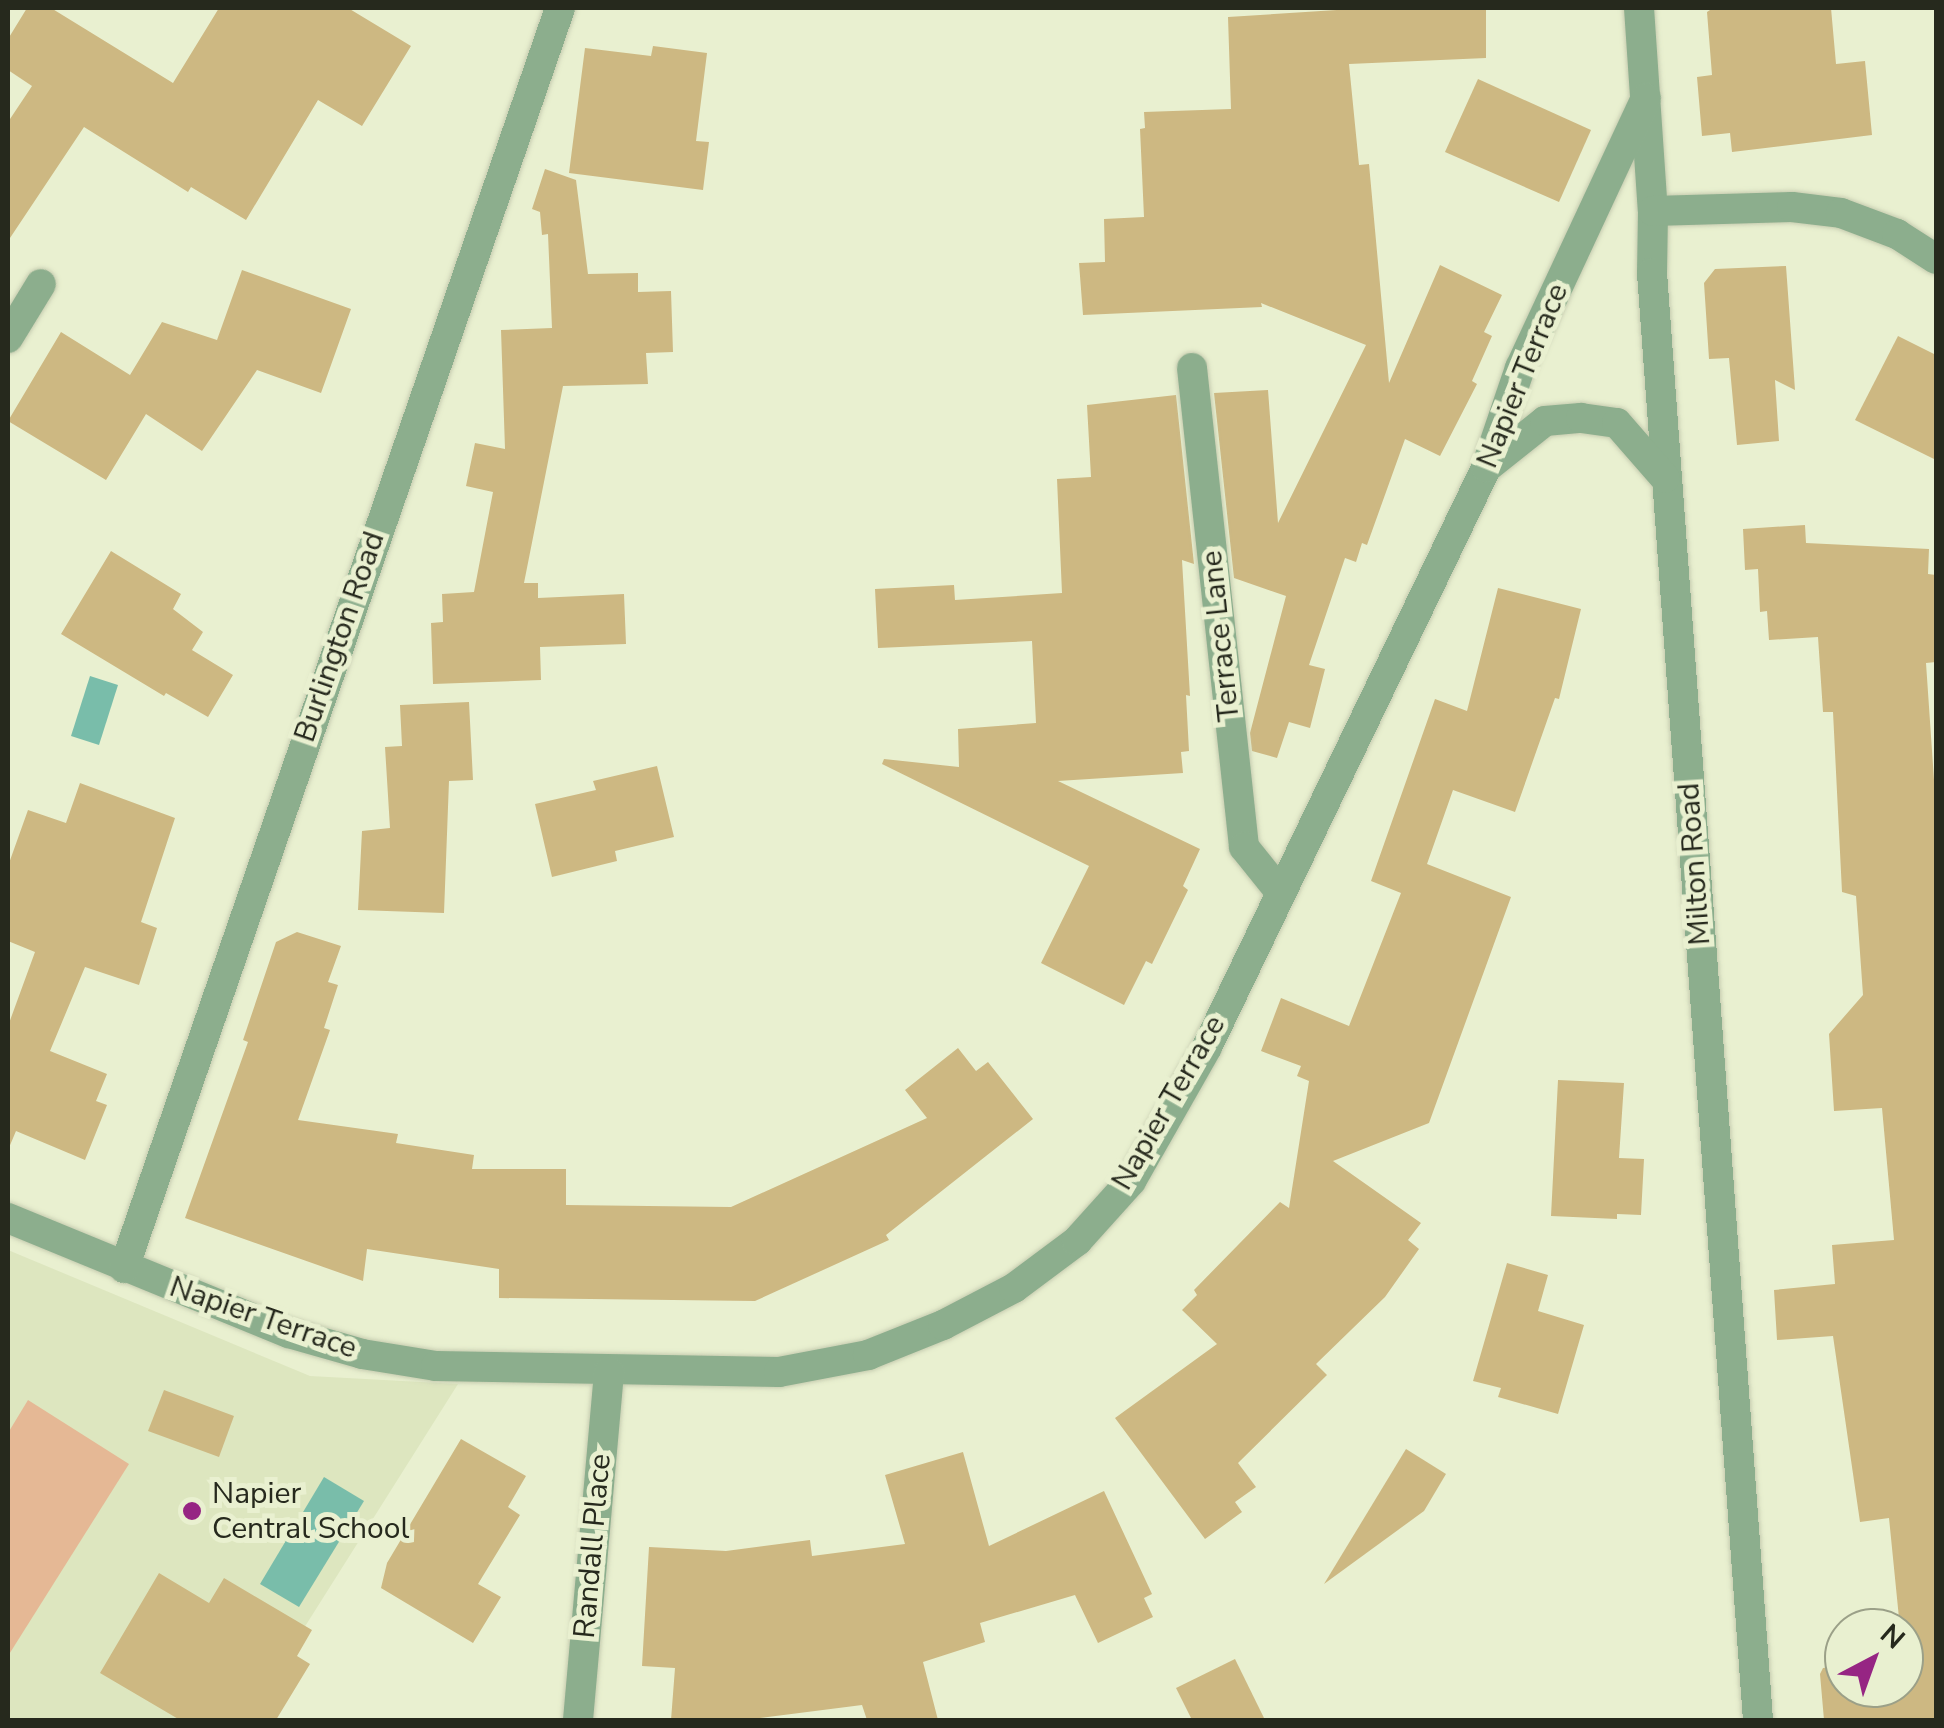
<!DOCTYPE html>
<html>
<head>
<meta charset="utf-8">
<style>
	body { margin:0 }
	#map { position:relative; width:1944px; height:1728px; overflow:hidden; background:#e9f0d0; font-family:"Nunito Sans",sans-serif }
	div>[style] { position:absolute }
	.built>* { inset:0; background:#dde6bf }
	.green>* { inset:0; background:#e5b895 }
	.water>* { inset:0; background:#79bdaa }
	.building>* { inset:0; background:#cdb882 }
	.roads { filter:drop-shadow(0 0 2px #c6ccb0) drop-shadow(0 0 2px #c6ccb0) }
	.minor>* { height:30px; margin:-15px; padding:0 15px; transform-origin:15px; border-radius:15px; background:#8cae8d }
	.dots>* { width:28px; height:28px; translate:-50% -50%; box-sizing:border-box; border:5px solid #e9f0d0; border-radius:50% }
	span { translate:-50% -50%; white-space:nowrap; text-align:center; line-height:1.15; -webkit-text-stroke:10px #e9f0d0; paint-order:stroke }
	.street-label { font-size:30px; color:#26291d }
	.poi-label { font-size:30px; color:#26291d }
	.left { translate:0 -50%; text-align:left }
	.frame { position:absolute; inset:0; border:10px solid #26291d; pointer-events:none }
	.north { position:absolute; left:1824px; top:1608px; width:100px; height:100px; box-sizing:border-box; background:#e9f0d0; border:2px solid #9ba088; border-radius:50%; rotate:41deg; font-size:28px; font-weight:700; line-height:40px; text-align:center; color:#26291d }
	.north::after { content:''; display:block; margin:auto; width:35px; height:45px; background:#962583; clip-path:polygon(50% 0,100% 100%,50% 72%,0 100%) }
</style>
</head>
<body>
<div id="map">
	<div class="built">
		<div style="clip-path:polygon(8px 1250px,310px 1376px,458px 1384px,246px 1720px,8px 1720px)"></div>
	</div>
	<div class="green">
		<div style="clip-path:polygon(28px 1400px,129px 1464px,8px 1656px,8px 1433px)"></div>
	</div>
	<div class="water">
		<div style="clip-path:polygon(90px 676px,118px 685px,99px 745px,71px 736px)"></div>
		<div style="clip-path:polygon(324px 1477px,364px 1501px,299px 1607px,260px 1584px)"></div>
	</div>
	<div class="building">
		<div style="clip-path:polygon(27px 8px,51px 8px,173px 83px,219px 8px,348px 8px,411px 46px,362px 126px,318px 100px,246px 220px,191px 187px,188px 192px,84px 127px,8px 241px,8px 122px,32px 86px,8px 70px,8px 39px)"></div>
		<div style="clip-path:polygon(1368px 8px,1486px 8px,1486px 58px,1349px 64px,1359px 165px,1369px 164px,1389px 383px,1440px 265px,1502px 295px,1484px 332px,1492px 336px,1472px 381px,1477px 384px,1440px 456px,1405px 439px,1367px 545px,1362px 543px,1356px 562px,1345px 558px,1309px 665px,1325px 669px,1310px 728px,1289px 722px,1277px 758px,1252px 751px,1250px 733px,1286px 596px,1234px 578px,1214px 393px,1268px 390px,1278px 523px,1366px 345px,1261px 303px,1262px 307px,1083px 315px,1079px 263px,1105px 262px,1104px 219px,1144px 217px,1140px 129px,1145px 128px,1144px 112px,1231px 109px,1228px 17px)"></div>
		<div style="clip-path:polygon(1713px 8px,1831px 8px,1836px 64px,1865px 61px,1872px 135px,1732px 152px,1730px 133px,1702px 136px,1697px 77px,1712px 75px,1707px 12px)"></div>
		<div style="clip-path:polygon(653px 46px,707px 53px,696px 141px,709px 142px,703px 190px,569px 173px,585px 48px,651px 56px)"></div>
		<div style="clip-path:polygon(1478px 79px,1591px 130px,1559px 202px,1445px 152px)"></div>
		<div style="clip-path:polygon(545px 169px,576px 180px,588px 274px,638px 273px,638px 292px,671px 291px,673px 352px,646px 353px,648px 384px,563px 386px,524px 583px,538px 583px,538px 598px,624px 594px,626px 644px,540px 647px,541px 680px,433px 684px,431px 623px,443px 622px,442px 594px,474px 592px,493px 492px,466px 486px,475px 443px,505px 449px,501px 330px,552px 328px,548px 234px,542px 235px,540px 212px,532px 209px)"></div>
		<div style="clip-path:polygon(1786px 266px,1795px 390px,1775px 380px,1779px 441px,1737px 445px,1729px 358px,1709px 359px,1704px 283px,1715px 269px)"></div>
		<div style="clip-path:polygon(242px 270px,351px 309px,321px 393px,257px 370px,202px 451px,146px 414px,106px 480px,8px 421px,61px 332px,130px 375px,162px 322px,217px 340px)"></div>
		<div style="clip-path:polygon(1898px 336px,1936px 355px,1936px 460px,1855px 420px)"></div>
		<div style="clip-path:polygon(1176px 395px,1194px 564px,1182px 560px,1190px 696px,1186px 695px,1189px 751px,1181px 752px,1183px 773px,1058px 781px,1200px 849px,1183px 886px,1188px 890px,1152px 964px,1146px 961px,1124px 1005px,1041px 963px,1089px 866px,882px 764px,884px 759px,959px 767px,958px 729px,1036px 723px,1032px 641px,878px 648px,875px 589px,954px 585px,955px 600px,1062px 593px,1057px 479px,1091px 477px,1087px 405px)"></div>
		<div style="clip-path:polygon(1805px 525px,1806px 543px,1929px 549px,1928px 574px,1936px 575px,1936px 662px,1926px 663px,1936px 809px,1936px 1720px,1824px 1720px,1820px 1674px,1823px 1668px,1844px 1666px,1844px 1688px,1904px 1688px,1904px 1628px,1900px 1628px,1889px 1518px,1860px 1522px,1833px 1336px,1777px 1340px,1774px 1290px,1835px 1284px,1832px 1245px,1894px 1240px,1882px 1108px,1834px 1111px,1829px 1034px,1863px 995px,1856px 896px,1842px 892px,1833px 712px,1823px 712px,1818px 637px,1769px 640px,1767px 611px,1760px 612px,1758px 569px,1745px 570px,1743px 529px)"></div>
		<div style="clip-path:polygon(111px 551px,181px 594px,173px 609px,203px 632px,192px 650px,233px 675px,208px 717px,166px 693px,164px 696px,61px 634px)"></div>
		<div style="clip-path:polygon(1498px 588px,1581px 609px,1559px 699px,1555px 698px,1515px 812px,1453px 790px,1427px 864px,1511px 897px,1429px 1123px,1333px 1161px,1421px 1223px,1408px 1240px,1419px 1249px,1385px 1297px,1316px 1364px,1327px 1375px,1238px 1463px,1256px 1487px,1235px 1502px,1242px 1512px,1205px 1539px,1115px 1418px,1217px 1344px,1182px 1310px,1197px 1295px,1194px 1290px,1280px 1202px,1289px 1208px,1309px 1081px,1297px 1076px,1301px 1066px,1261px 1051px,1281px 998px,1349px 1026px,1401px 893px,1371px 881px,1435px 699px,1467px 711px)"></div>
		<div style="clip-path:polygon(469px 702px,473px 780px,449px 781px,444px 913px,358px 910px,362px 831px,390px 828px,385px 747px,402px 746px,400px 705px)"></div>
		<div style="clip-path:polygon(657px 766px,674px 837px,615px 851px,617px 861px,552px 877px,535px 804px,596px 790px,593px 781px)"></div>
		<div style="clip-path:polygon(80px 783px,175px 818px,141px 922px,157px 928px,139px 985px,85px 967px,50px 1051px,107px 1074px,96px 1101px,107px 1105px,85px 1160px,16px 1131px,8px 1150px,8px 1026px,35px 952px,8px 941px,8px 866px,28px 810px,66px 823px)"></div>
		<div style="clip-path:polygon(297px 932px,341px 946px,328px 982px,338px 985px,324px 1028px,330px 1030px,298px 1120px,398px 1134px,396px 1143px,474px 1155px,472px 1169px,566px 1169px,566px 1205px,731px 1207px,927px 1118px,905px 1090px,958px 1048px,976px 1071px,988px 1062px,1033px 1119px,886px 1235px,889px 1240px,755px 1301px,499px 1298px,499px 1269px,367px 1249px,363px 1281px,185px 1218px,248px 1042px,243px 1040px,276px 942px)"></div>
		<div style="clip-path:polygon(1558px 1080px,1624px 1083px,1619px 1158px,1644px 1159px,1641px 1215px,1617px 1214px,1617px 1219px,1551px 1216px)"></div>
		<div style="clip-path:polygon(1507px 1263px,1548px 1275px,1538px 1311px,1584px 1325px,1558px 1414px,1498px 1397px,1501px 1388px,1473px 1381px)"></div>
		<div style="clip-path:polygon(164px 1390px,234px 1416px,219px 1457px,148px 1431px)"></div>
		<div style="clip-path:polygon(461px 1439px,526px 1476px,508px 1507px,520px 1515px,478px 1584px,501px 1597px,473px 1643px,381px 1588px,387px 1563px)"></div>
		<div style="clip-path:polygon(1406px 1449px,1446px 1474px,1424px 1511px,1324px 1584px)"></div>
		<div style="clip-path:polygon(963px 1452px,989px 1546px,1104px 1491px,1152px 1594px,1144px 1598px,1153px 1617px,1098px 1643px,1075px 1595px,980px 1623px,985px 1642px,923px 1662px,938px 1720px,867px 1720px,862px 1705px,744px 1720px,671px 1720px,675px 1668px,642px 1666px,649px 1547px,726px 1551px,810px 1540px,812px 1556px,905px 1544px,885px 1475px)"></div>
		<div style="clip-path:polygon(159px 1573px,209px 1603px,224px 1578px,312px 1630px,297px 1656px,310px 1664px,276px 1720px,180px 1720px,100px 1673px)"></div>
		<div style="clip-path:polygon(1235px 1659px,1265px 1720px,1192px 1720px,1176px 1688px)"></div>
	</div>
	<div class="roads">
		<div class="minor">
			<div style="left:1639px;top:8px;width:203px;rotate:86.1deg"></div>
			<div style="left:1653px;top:211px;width:62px;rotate:90.9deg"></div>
			<div style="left:1652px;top:273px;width:1451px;rotate:85.81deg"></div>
			<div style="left:1653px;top:211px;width:139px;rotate:-1.6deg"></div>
			<div style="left:1792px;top:207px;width:49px;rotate:7deg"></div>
			<div style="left:1841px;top:213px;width:60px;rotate:20.6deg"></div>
			<div style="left:1897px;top:234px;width:46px;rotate:32.7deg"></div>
			<div style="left:8px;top:338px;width:63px;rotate:-58.6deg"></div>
			<div style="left:1192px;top:368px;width:482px;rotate:83.8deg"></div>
			<div style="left:1244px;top:847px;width:58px;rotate:51.3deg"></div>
			<div style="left:1486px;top:468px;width:75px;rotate:-38.5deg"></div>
			<div style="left:1545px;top:421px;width:36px;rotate:-5deg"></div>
			<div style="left:1581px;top:418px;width:36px;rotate:8deg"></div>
			<div style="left:1617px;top:423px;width:73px;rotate:48.9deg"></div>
			<div style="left:8px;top:1218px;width:304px;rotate:22.3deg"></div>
			<div style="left:289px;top:1333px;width:76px;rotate:16deg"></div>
			<div style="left:362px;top:1354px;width:75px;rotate:9.2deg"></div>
			<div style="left:436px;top:1366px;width:343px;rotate:1deg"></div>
			<div style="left:779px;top:1372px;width:91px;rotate:-10.8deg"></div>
			<div style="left:868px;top:1355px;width:81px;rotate:-21.8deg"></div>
			<div style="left:943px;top:1325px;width:80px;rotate:-27.5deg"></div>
			<div style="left:1014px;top:1288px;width:79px;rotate:-36.7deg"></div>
			<div style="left:1077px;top:1241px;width:81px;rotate:-48deg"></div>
			<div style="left:1131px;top:1181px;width:154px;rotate:-60.4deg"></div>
			<div style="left:1207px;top:1047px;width:643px;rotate:-64.27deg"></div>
			<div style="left:1486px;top:468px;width:106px;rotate:-71.2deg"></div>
			<div style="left:1520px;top:368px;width:298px;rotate:-65deg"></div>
			<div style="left:124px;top:1268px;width:1333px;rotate:-70.91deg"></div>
			<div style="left:578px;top:1720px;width:350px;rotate:-84.9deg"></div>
		</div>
	</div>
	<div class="dots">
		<div style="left:192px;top:1511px;background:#962583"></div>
	</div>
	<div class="street-label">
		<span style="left:1523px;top:376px;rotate:-68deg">Napier Terrace</span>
		<span style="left:1221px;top:636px;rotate:-96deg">Terrace Lane</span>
		<span style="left:340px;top:637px;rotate:-71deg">Burlington Road</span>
		<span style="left:1695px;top:864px;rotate:-94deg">Milton Road</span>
		<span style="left:1169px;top:1103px;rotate:-60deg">Napier Terrace</span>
		<span style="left:263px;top:1318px;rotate:19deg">Napier Terrace</span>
		<span style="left:593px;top:1546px;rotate:-85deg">Randall Place</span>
	</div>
	<div class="poi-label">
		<span class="left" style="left:212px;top:1511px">Napier<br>Central School</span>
	</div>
	<div class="frame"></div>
	<div class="north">N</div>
</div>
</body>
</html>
